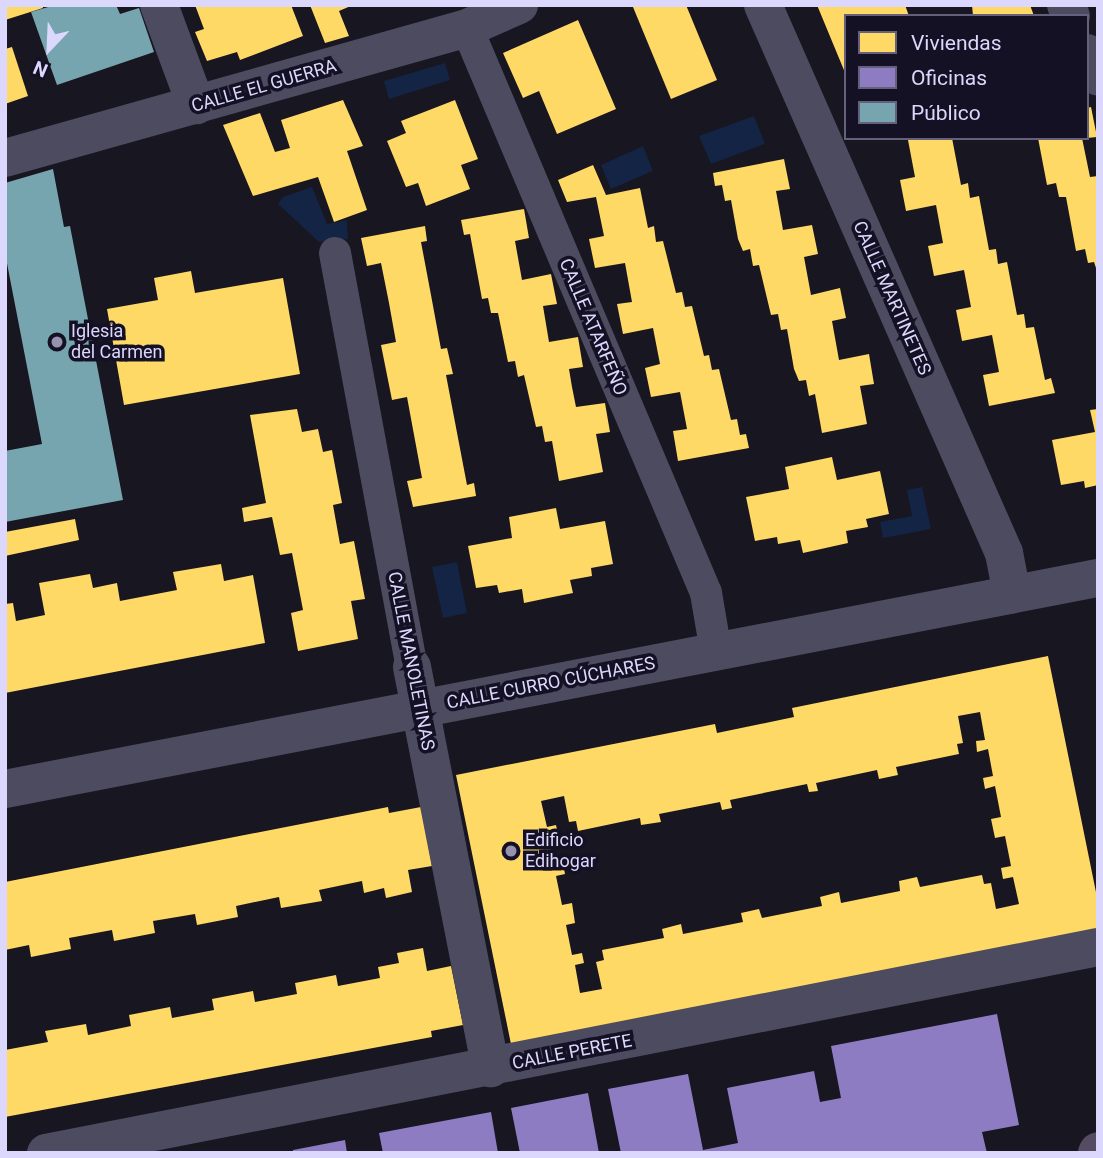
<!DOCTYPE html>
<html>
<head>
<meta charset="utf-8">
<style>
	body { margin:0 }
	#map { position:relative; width:1103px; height:1158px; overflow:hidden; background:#181620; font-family:Roboto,sans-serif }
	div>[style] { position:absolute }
	.water>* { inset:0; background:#132444 }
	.homes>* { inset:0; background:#ffd966 }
	.offices>* { inset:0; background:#8e7cc3 }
	.public>* { inset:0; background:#76a5af }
	.pedestrian>* { height:32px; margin:-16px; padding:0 16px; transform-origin:16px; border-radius:16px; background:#4d4b60 }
	.minor>* { height:38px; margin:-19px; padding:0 19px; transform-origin:19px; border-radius:19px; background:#4d4b60 }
	.tertiary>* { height:38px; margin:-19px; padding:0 19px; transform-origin:19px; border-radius:19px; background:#4d4b60 }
	.primary>* { height:38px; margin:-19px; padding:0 19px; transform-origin:19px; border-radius:19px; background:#554c64 }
	.dots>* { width:19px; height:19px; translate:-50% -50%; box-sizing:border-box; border:4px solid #151125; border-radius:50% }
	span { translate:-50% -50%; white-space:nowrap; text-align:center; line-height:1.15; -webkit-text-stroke:7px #151125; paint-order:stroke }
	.street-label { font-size:18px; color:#dcd7fc }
	.poi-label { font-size:18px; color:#dcd7fc }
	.left { translate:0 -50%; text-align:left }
	.frame { position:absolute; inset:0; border:7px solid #dcd7fc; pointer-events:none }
	.legend { position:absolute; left:844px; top:14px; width:245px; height:126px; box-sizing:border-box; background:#151125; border:2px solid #65607b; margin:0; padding:9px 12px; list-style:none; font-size:21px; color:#dcd7fc }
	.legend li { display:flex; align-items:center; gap:14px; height:35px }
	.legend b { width:35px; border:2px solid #65607b }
	.north { position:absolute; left:14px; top:14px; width:70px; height:70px; -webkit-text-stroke:5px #151125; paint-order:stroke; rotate:203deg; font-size:19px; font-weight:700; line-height:28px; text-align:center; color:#dcd7fc }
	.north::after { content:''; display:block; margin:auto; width:24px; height:32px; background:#dcd7fc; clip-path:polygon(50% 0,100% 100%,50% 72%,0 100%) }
</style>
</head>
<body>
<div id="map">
	<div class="water">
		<div style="clip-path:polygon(445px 63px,450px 80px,389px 99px,384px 81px)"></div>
		<div style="clip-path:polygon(754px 116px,765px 144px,711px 164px,699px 136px)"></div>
		<div style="clip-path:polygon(643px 146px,653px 171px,611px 189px,601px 165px)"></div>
		<div style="clip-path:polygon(312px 187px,327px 224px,347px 220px,348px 239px,319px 242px,278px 204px,283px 197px)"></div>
		<div style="clip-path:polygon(922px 487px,931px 529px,883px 538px,880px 522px,912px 516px,907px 490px)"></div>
		<div style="clip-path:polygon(457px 562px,467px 613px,443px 618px,432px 567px)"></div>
	</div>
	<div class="homes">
		<div style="clip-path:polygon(5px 5px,42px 5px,43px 8px,5px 20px)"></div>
		<div style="clip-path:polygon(195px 5px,291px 5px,303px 36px,240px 60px,237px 52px,207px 61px,195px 32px,204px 29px)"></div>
		<div style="clip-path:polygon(310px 5px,353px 5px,339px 11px,349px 36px,325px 43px)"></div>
		<div style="clip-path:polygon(686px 5px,717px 80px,671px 99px,633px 7px)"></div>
		<div style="clip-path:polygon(817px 5px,905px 5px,909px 16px,846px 16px,846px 75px)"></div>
		<div style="clip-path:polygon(972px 5px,1030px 5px,1034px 16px,973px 16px)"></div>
		<div style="clip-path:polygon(578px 20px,616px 109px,557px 134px,539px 91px,523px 98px,503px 53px)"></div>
		<div style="clip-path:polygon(12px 47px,28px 96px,5px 104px,5px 49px)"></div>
		<div style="clip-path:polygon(343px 100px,363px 146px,347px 151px,367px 210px,334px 222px,318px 177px,253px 196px,223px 125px,260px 113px,275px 152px,290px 148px,281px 120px)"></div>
		<div style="clip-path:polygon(455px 100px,478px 159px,461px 165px,470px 189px,426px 206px,418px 183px,406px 187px,387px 141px,406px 133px,401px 121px)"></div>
		<div style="clip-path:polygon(1091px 107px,1097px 137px,1087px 138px,1087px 108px)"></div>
		<div style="clip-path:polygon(952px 138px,961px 185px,968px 183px,970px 198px,979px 196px,989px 250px,996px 249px,998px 264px,1007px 262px,1017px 315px,1024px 314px,1026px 328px,1034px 327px,1045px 380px,1051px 378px,1055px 393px,989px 406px,983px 375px,999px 372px,992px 335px,962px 341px,956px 310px,971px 307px,964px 270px,934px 276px,928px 246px,943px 243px,936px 205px,906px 211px,900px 180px,915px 177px,908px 140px)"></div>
		<div style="clip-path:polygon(1038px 138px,1082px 138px,1090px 177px,1098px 176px,1098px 274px,1094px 262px,1088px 263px,1085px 249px,1076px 251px,1066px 197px,1059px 197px,1056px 183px,1047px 185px)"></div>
		<div style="clip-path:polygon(784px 159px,790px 189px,776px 191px,783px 230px,812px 225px,818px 254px,804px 257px,811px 295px,840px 288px,846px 318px,832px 321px,839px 360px,869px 354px,874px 384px,860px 386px,867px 424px,822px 433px,815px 394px,809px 396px,806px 380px,799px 381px,794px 369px,787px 329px,781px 330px,778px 314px,771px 315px,759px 265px,753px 266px,750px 249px,743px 251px,738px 239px,731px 200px,725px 201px,722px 185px,715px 186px,713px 173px)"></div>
		<div style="clip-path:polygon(593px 165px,606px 195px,640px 188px,648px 228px,654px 226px,656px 242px,663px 241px,676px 293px,682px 292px,685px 307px,692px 306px,704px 356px,709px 355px,712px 370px,719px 369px,731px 420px,737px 419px,740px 435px,746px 434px,749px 448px,678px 461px,673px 431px,687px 429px,680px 392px,651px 397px,645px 368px,660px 364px,653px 328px,623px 334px,617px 304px,632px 302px,625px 263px,595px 268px,589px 239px,604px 236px,596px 197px,567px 202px,558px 180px)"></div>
		<div style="clip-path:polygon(524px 209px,529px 238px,515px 241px,522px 280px,551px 274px,557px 304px,543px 306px,549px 342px,578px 337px,583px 367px,569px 369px,572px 387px,576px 407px,605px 403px,610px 432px,596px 434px,603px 472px,559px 481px,552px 441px,545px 442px,542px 426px,536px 427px,524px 375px,518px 377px,515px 361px,508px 362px,498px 313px,491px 313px,488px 298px,482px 299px,470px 234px,464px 235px,461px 220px)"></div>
		<div style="clip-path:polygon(425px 226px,427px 241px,421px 242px,431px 295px,441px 349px,447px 348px,453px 374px,446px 375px,467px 485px,474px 483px,476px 496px,413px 507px,407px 481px,422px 478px,407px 397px,392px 400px,381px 345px,396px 342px,389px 303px,381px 263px,367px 266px,361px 238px)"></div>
		<div style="clip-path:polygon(191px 271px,195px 293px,283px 278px,300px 374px,124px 405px,107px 309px,158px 300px,154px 278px)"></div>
		<div style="clip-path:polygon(297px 409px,302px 432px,318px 429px,323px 452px,332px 450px,342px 503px,333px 505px,340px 544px,354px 541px,365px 599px,351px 601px,358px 639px,298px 651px,291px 613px,303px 610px,292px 553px,280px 555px,272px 517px,244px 522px,242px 508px,266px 503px,250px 415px)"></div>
		<div style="clip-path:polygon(1098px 409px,1098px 485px,1085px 488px,1084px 481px,1061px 485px,1052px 440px,1095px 432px,1090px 410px)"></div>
		<div style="clip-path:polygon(832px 457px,837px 480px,880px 471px,889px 514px,866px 519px,868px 527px,846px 531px,848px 543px,803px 553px,800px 540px,778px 544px,777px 537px,755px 541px,746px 497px,789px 489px,785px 467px)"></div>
		<div style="clip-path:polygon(556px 508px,560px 529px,605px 521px,613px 564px,591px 568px,592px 576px,570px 580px,573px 593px,548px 598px,524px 603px,522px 589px,499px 593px,497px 585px,476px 588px,468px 546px,512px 538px,509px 517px)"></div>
		<div style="clip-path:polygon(75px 519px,79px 540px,5px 556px,5px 532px)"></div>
		<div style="clip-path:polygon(221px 564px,224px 581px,253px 575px,265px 643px,5px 693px,5px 604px,13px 603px,16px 621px,45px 615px,39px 583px,90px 574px,93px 588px,117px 583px,120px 601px,177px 590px,173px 572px)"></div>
		<div style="clip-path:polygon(evenodd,1048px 656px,1098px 902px,1098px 931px,512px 1049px,456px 775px,715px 724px,717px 733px,794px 717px,792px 708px,1048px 656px,980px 712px,985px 740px,976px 741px,977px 752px,988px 749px,993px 776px,983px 778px,985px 789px,995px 786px,1001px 817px,991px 819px,995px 838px,1005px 836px,1011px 866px,1001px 868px,1003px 879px,1013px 877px,1019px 904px,996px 909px,991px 883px,984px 884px,982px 875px,920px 887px,917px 877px,899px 881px,900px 891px,841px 903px,839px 892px,820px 897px,822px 906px,762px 918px,759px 909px,741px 913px,743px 922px,683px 934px,681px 924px,662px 929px,664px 938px,602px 950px,604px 960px,596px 962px,602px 989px,580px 993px,575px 965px,584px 963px,582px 953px,572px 955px,566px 925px,575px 923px,572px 903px,562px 905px,556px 876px,565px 874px,563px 863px,554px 865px,548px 837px,558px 835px,556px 825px,547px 827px,541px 801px,564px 796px,569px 822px,576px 821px,578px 831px,640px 818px,641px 825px,661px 822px,659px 814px,720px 802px,722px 810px,732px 808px,730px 800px,807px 784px,809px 792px,818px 791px,816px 783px,877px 770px,879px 779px,898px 775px,896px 767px,959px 754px,957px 744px,963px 743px,958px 716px,980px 712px)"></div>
		<div style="clip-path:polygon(388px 807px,389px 813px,421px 807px,432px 866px,408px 870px,412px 892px,386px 898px,384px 888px,364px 893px,362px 881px,319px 890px,322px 901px,281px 908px,279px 897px,236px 906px,238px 917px,197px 925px,195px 914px,153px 921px,155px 933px,114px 941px,112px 930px,69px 938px,71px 949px,31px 957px,29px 945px,5px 950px,5px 882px)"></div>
		<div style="clip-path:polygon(423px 948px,427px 971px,451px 966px,463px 1025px,431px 1031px,432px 1037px,5px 1117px,5px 1050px,48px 1042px,45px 1031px,86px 1024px,88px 1035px,131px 1026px,129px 1015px,170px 1007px,172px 1018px,214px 1010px,212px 999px,253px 991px,255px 1002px,297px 994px,295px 983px,336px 975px,338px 986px,380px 978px,378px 967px,399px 963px,397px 953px)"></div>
	</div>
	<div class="offices">
		<div style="clip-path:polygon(997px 1014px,1019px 1125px,982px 1132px,987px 1153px,621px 1153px,608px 1089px,688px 1074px,703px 1150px,738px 1143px,727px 1088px,814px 1071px,820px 1102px,841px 1098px,831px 1046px)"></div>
		<div style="clip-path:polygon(588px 1093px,599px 1153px,520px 1153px,511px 1108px)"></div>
		<div style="clip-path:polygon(491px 1112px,498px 1153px,383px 1153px,379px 1133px)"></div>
		<div style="clip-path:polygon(345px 1140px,347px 1153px,293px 1153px,293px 1150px)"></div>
	</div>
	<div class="public">
		<div style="clip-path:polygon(55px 5px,116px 5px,120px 14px,139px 8px,154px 52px,57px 85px,31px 12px)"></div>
		<div style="clip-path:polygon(53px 169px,64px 227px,70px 226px,123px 500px,5px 522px,5px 451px,42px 444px,5px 253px,5px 183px)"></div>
	</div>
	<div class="pedestrian">
		<div style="left:467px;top:28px;width:613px;rotate:67.07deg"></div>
		<div style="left:706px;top:593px;width:60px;rotate:80.4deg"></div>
		<div style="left:335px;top:253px;width:421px;rotate:79.5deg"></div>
	</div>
	<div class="minor">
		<div style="left:159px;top:5px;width:107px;rotate:69.7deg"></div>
		<div style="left:1066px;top:5px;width:12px;rotate:66deg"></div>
		<div style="left:1087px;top:53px;width:26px;rotate:65deg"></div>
		<div style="left:412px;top:667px;width:409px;rotate:78.9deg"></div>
		<div style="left:46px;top:1153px;width:1072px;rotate:-11.08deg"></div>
	</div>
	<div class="tertiary">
		<div style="left:763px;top:5px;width:599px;rotate:66.26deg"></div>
		<div style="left:1004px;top:553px;width:42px;rotate:79deg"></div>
		<div style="left:5px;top:158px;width:480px;rotate:-15.7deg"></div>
		<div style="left:467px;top:28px;width:57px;rotate:-23.9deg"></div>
		<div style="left:5px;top:789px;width:1113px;rotate:-10.93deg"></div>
	</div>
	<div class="primary">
		<div style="left:1097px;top:1153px;width:2px;rotate:-63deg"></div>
	</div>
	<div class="dots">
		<div style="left:57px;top:342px;background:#9793af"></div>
		<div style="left:511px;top:851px;background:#9793af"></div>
	</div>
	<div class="street-label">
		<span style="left:264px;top:86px;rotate:-16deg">CALLE EL GUERRA</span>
		<span style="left:892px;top:298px;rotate:66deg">CALLE MARTINETES</span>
		<span style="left:593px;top:327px;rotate:67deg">CALLE ATARFEÑO</span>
		<span style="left:411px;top:661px;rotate:79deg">CALLE MANOLETINAS</span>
		<span style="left:551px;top:683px;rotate:-11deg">CALLE CURRO CÚCHARES</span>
		<span style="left:572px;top:1052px;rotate:-11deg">CALLE PERETE</span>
	</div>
	<div class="poi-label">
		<span class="left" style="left:71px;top:342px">Iglesia<br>del Carmen</span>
		<span class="left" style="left:525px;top:851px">Edificio<br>Edihogar</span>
	</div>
	<div class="frame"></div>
	<ul class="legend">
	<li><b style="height:19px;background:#ffd966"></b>Viviendas</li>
	<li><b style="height:19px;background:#8e7cc3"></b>Oficinas</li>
	<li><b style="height:19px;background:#76a5af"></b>Público</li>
	</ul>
	<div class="north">N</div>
</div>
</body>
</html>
